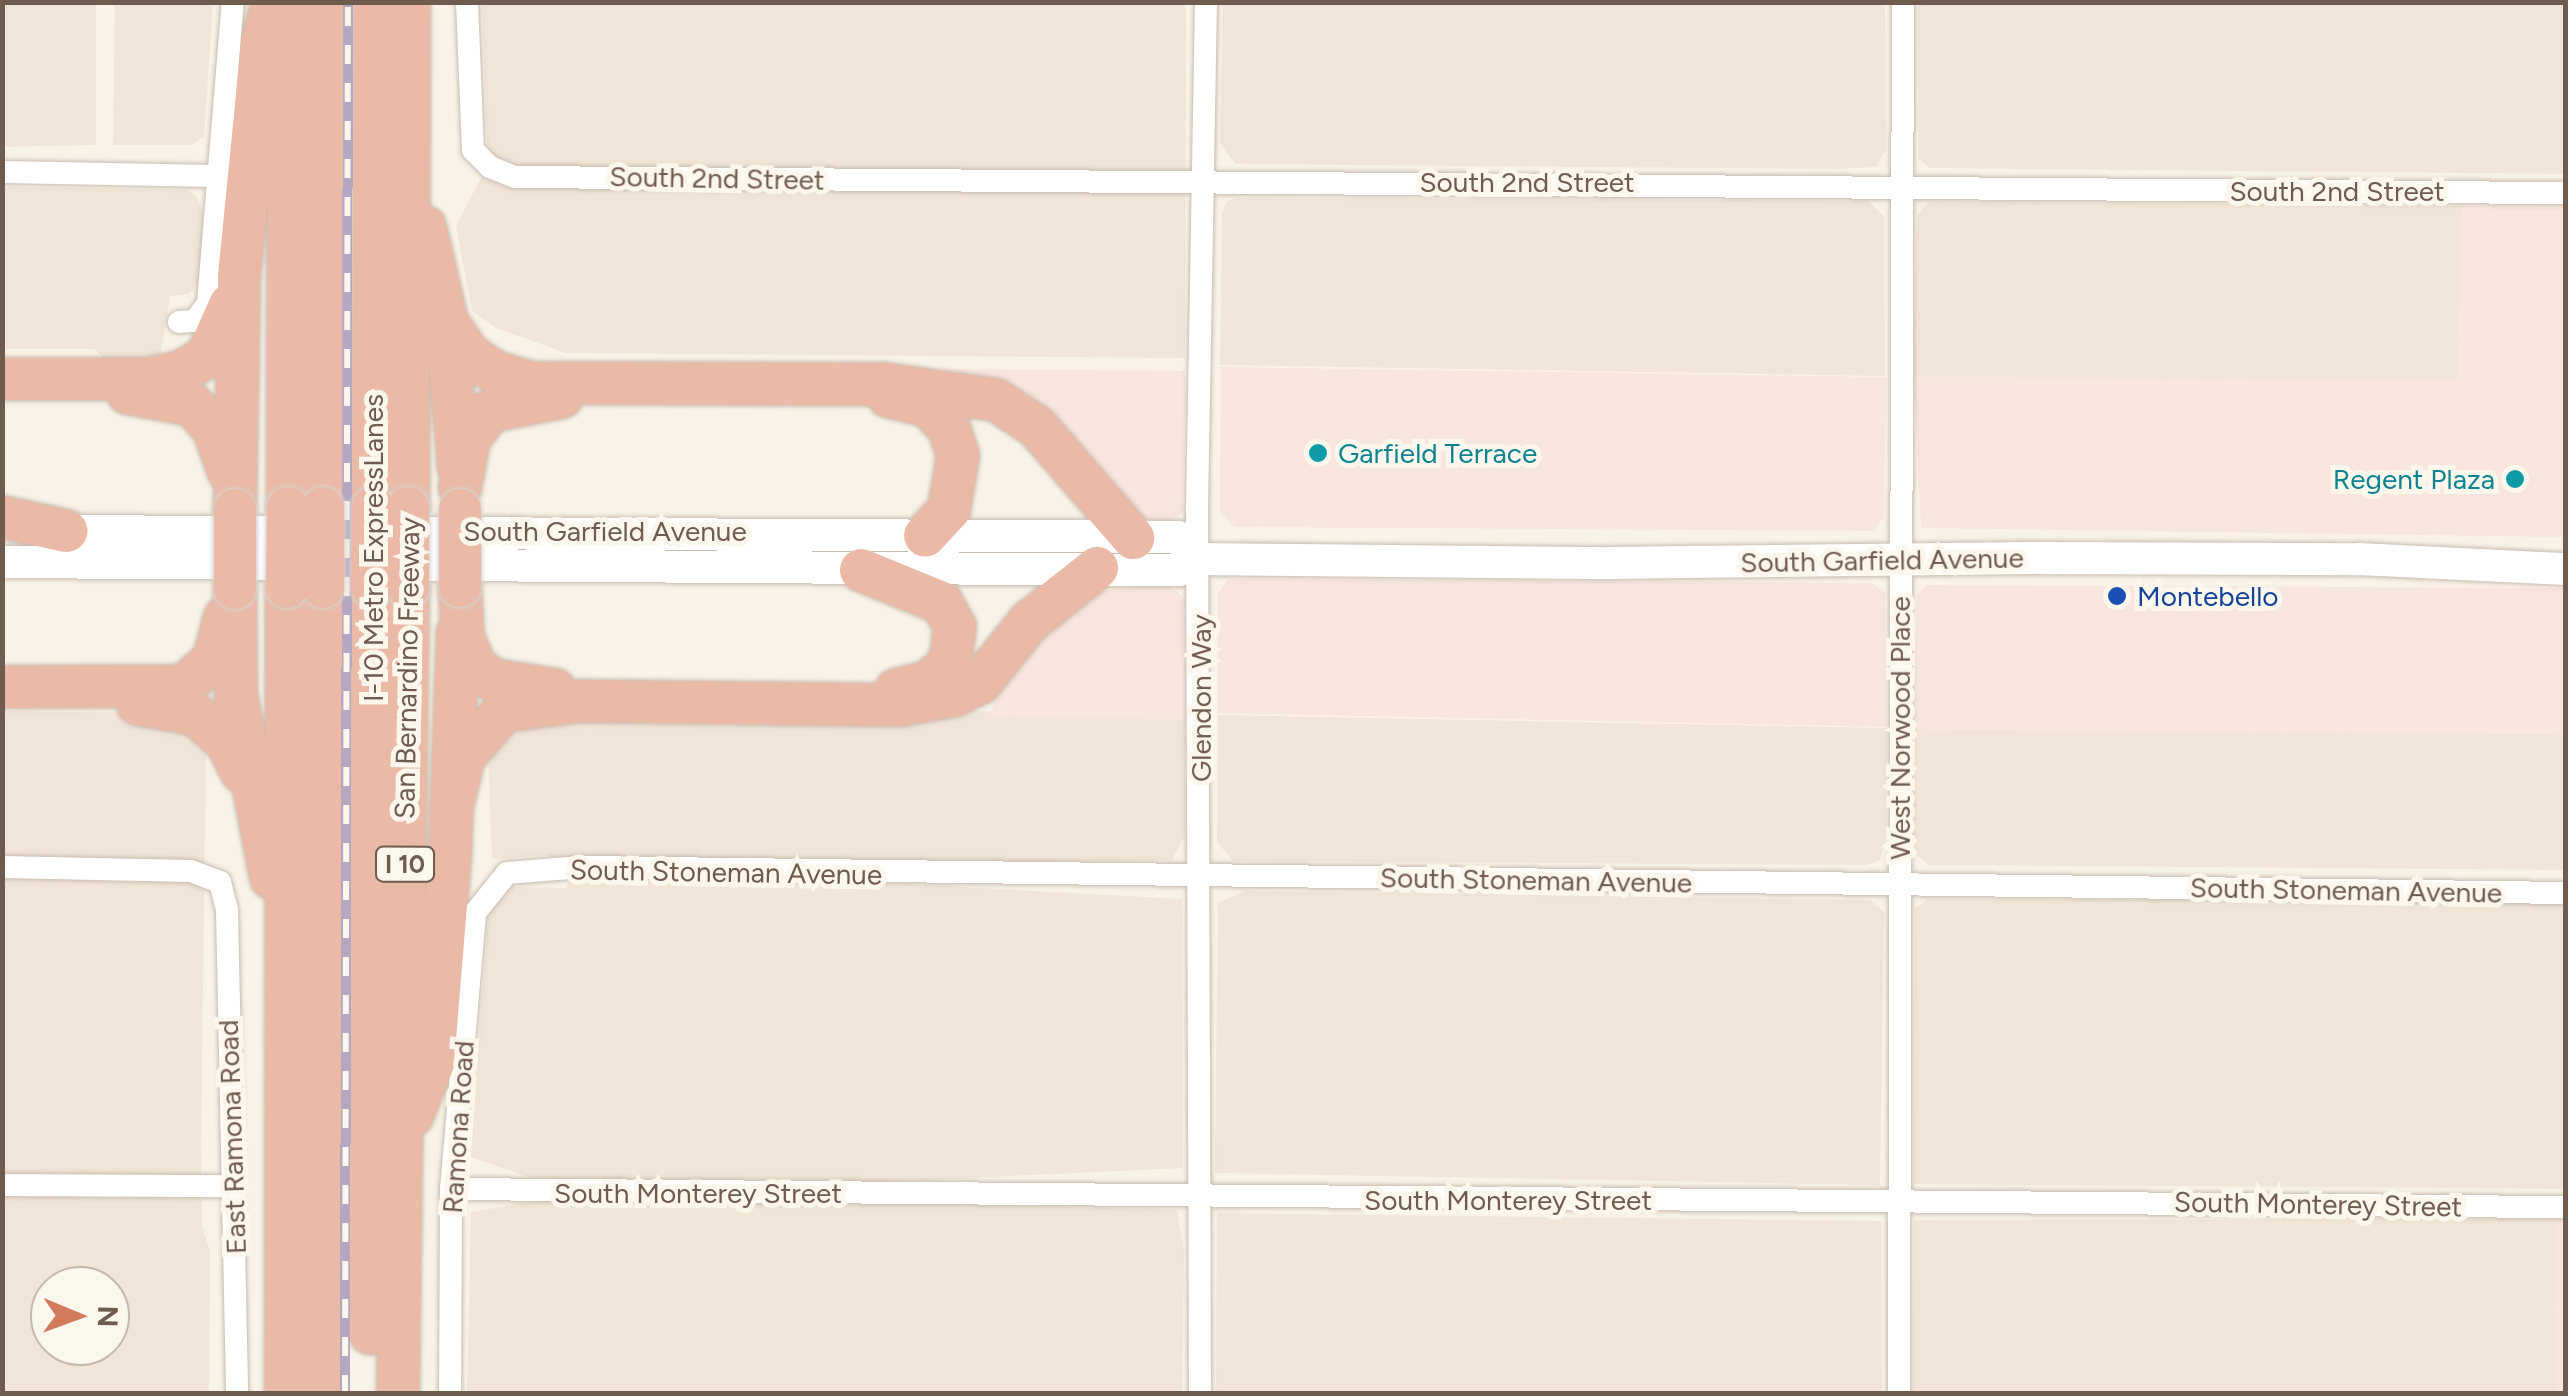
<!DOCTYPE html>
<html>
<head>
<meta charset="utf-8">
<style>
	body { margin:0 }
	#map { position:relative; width:2568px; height:1396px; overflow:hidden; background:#f9f3e7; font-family:Figtree,sans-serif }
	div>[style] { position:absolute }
	.residential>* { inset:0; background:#f0e5d7 }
	.commercial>* { inset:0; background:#f8e5dd }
	.roads { filter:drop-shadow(0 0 2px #cabbaf) drop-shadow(0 0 2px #cabbaf) }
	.minor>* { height:22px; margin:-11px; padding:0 11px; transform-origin:11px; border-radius:11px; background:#fff }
	.secondary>* { height:32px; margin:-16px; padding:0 16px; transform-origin:16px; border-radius:16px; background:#fff }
	.motorway>* { height:42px; margin:-21px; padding:0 21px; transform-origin:21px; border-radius:21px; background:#ebbaa7 }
	.rail>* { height:10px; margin-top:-5px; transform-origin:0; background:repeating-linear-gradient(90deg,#fcf7ed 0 19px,#b6a7c1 0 38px); box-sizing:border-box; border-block:2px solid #b6a7c1 }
	.bridges { filter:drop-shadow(0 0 2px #d7d1ce) drop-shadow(0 0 2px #d7d1ce) }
	.motorway-bridge>* { height:42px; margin:-21px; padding:0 21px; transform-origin:21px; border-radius:21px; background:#ebbaa7 }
	.dots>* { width:28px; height:28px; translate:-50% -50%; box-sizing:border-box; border:5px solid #fcf7ed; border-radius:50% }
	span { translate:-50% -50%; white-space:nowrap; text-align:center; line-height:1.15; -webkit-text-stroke:10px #fcf7ed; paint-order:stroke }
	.shield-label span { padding:2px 8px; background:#fcf7ed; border:2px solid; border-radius:8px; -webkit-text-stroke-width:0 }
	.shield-label { font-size:25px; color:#705b4f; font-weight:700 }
	.street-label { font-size:28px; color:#705b4f }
	.culture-label { font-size:28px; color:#0d838f }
	.left { translate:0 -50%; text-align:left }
	.right { translate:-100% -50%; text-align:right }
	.transit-label { font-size:28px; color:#164399 }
	.frame { position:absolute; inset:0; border:5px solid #705b4f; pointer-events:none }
	.north { position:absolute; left:30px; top:1266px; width:100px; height:100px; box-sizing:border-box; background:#fcf7ed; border:2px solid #c4b9ae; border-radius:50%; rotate:91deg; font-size:28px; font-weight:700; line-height:40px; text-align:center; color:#705b4f }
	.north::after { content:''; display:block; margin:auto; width:35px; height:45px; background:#d37a5d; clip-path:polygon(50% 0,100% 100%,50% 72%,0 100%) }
</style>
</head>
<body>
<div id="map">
	<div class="residential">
		<div style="clip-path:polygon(2px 3px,96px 3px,96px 145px,3px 147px)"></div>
		<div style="clip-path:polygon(115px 3px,213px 3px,204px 136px,192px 145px,113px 145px)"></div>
		<div style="clip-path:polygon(482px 3px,1186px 3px,1185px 358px,566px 353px,496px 328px,472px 311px,456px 226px,488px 164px)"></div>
		<div style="clip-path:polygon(1223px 3px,1885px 3px,1886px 149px,1876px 167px,1840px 169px,1235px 164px,1220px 143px)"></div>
		<div style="clip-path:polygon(1918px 3px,2565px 3px,2565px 174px,1930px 168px,1919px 159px)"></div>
		<div style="clip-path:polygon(3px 187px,188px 190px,196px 196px,205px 215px,201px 280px,189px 294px,170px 296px,160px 360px,109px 363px,94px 349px,3px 349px)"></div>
		<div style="clip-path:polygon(1238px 198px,1868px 201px,1884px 216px,1885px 376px,1220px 365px,1222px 213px,1227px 201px)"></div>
		<div style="clip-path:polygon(1929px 202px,2462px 206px,2458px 382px,1914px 377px,1917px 216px)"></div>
		<div style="clip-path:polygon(893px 708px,1185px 719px,1185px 835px,1172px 860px,612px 868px,1182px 899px,1183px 1168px,603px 1195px,1177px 1210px,1184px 1251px,1182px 1393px,467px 1394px,471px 1212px,576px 1194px,471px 1157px,489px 904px,511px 887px,565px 888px,581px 867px,545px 855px,492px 859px,487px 727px,499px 717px)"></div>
		<div style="clip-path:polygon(evenodd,3px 711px,143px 713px,206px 744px,201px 1151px,202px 1225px,210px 1252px,209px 1393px,3px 1394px,3px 711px,50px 1286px,110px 1286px,110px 1346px,50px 1346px,50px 1286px)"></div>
		<div style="clip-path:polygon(1218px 715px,1887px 728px,1886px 843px,1880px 860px,1866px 865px,1233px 861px,1217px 842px)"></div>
		<div style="clip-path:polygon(1914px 729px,2565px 734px,2565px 870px,1929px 865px,1914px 853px)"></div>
		<div style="clip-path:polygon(1245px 891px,1870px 900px,1884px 912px,1880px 1185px,1215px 1173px,1218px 903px)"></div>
		<div style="clip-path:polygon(1928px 899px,2565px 902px,2565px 1189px,1914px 1184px,1915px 909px)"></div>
		<div style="clip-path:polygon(1217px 1213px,1881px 1221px,1882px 1393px,1216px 1393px)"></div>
		<div style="clip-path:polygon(2556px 1219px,2557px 1393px,1913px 1394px,1914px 1220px)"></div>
	</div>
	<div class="commercial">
		<div style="clip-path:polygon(2462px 206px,2565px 207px,2565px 537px,1921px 528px,1914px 377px,2458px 381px)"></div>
		<div style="clip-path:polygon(1221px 367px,1886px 377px,1884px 518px,1872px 531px,1235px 527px,1220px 512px)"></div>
		<div style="clip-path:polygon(941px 369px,1185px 371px,1183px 512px,1165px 524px,1137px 516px,1003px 386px)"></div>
		<div style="clip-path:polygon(1229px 579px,1872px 583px,1885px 593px,1886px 727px,1218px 713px,1218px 593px)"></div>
		<div style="clip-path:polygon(1166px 582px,1185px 599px,1185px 719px,988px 717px,1024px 643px,1092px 593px)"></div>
		<div style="clip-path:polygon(1926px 585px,2565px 588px,2565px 734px,1914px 729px,1917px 595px)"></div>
		<div style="clip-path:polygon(2556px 1219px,2565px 1219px,2565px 1393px,2557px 1393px)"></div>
	</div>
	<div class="roads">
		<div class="minor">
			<div style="left:467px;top:2px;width:148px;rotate:87.7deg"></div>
			<div style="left:473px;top:150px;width:24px;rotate:45deg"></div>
			<div style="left:490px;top:167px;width:27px;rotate:22deg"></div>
			<div style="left:515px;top:177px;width:2051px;rotate:0.45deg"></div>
			<div style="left:2px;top:172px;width:214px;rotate:1.1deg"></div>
			<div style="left:179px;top:322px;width:16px;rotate:-4deg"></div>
			<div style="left:195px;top:321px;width:22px;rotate:-54deg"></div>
			<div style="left:208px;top:303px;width:302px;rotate:-85.3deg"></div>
			<div style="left:2px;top:867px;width:189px;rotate:1.2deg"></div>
			<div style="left:191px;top:871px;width:31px;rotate:21deg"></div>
			<div style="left:220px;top:882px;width:29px;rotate:76deg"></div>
			<div style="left:227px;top:910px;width:484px;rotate:88.8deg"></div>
			<div style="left:2px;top:1185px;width:229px;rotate:0.3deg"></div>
			<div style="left:451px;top:1189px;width:2115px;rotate:0.49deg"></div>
			<div style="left:450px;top:1394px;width:205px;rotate:-89.7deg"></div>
			<div style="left:451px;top:1189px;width:277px;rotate:-85deg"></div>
			<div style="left:475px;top:913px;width:51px;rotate:-51.3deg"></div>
			<div style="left:507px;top:873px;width:75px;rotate:-4.6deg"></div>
			<div style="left:582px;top:867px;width:1984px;rotate:0.75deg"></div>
			<div style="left:1200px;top:1394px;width:884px;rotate:-90.19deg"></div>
			<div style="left:1197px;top:510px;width:508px;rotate:-88.99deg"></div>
			<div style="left:1899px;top:1394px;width:1392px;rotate:-89.84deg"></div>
		</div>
		<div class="secondary">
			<div style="left:46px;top:531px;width:1132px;rotate:0.3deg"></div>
			<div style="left:1178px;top:537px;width:29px;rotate:49deg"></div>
			<div style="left:2px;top:562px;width:1177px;rotate:0.39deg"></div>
			<div style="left:1179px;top:570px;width:21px;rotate:-31deg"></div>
			<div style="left:1197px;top:559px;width:415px;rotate:0.6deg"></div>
			<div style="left:1612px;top:563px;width:417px;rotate:-0.7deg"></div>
			<div style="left:2029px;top:558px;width:330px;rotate:0.2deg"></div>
			<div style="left:2359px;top:559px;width:207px;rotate:2.8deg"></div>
		</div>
		<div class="motorway">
			<div style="left:425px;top:227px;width:98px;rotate:77deg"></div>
			<div style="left:447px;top:322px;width:146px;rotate:85.3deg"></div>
			<div style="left:447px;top:322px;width:40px;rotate:56deg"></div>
			<div style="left:469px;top:355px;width:31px;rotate:33deg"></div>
			<div style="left:495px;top:372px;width:39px;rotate:17deg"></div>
			<div style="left:532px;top:383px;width:352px;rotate:0.2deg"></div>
			<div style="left:884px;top:384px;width:113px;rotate:8.1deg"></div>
			<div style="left:996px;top:400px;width:49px;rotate:33.4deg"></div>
			<div style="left:1037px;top:427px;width:147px;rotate:49.1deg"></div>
			<div style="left:2px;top:379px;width:144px"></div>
			<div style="left:146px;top:379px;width:36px;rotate:-11deg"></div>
			<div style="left:181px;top:372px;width:30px;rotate:-30deg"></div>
			<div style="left:207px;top:357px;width:57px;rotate:-66.1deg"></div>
			<div style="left:128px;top:393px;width:66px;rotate:10.5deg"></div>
			<div style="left:193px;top:405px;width:33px;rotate:50deg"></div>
			<div style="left:214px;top:430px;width:45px;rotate:70.3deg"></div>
			<div style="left:888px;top:396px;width:41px;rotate:14deg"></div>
			<div style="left:928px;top:406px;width:30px;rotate:46deg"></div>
			<div style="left:949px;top:428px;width:29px;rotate:72deg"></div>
			<div style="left:958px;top:456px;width:55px;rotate:99.5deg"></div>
			<div style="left:949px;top:510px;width:35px;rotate:133deg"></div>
			<div style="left:460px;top:488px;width:50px;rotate:-79.6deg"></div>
			<div style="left:469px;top:439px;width:35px;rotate:-53deg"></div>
			<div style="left:490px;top:411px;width:73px;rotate:-11deg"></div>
			<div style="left:288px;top:508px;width:490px;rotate:-89.9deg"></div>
			<div style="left:323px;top:508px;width:506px;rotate:-89.77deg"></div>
			<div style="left:373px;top:508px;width:506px;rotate:-89.77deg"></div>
			<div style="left:408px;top:508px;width:506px;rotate:-89.89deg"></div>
			<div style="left:235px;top:510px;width:234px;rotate:-89deg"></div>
			<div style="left:239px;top:276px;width:233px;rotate:-84.3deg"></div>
			<div style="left:262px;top:44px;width:43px;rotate:-75.3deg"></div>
			<div style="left:2px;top:517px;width:66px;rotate:12.2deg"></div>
			<div style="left:861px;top:570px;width:87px;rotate:22.2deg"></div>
			<div style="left:942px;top:603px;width:27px;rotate:62deg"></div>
			<div style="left:955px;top:627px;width:36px;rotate:98deg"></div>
			<div style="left:950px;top:663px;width:28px;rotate:138deg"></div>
			<div style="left:929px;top:682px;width:34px;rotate:166deg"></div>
			<div style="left:460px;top:586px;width:53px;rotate:86.8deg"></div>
			<div style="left:463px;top:639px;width:31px;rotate:65deg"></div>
			<div style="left:476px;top:667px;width:21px;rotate:37deg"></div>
			<div style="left:493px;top:680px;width:63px;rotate:9.2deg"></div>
			<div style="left:235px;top:588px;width:106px;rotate:89.5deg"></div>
			<div style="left:236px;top:694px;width:187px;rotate:79.2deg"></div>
			<div style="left:2px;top:687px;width:182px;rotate:-0.3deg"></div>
			<div style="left:184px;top:686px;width:40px;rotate:-42deg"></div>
			<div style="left:214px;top:659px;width:43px;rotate:-75.3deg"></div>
			<div style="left:138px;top:704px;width:58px;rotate:10deg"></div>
			<div style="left:195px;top:714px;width:41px;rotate:41.1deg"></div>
			<div style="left:226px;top:741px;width:35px;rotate:63deg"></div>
			<div style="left:451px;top:811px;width:57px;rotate:-76.7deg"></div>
			<div style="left:464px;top:756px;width:60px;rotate:-48.4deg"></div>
			<div style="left:504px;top:711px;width:76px;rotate:-7.6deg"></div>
			<div style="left:579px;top:701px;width:321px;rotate:0.7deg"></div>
			<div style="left:900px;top:705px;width:56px;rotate:-10.3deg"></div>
			<div style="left:955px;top:695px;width:28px;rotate:-26deg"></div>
			<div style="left:980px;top:683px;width:78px;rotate:-51.2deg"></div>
			<div style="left:1029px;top:622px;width:87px;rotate:-38.5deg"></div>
			<div style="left:412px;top:1116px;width:57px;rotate:-68.4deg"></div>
			<div style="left:433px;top:1063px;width:208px;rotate:-85.3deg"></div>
			<div style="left:450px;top:856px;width:224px;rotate:-88deg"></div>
			<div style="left:370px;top:1333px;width:746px;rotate:-89.85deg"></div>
			<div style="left:286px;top:1394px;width:807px;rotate:-89.93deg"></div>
			<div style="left:321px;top:1394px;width:807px;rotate:-89.86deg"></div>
			<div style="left:398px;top:1394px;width:807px;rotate:-89.29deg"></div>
		</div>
	</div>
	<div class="rail">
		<div style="left:345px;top:1394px;width:1392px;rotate:-89.88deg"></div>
	</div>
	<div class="bridges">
		<div class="motorway-bridge">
			<div style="left:235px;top:510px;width:78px;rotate:90deg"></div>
			<div style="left:460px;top:510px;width:76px;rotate:90deg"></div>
			<div style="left:287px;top:587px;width:79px;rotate:-89.3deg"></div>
			<div style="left:323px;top:587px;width:79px;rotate:-90deg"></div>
			<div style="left:372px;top:587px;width:79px;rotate:-89.3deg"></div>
			<div style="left:408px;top:587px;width:79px;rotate:-90deg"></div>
		</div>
	</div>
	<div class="dots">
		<div style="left:1318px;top:453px;background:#0f9aa8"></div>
		<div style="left:2515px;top:479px;background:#0f9aa8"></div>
		<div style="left:2117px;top:596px;background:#1a4fb4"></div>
	</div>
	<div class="shield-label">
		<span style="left:405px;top:864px">I 10</span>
	</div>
	<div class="street-label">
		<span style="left:717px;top:178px;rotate:1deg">South 2nd Street</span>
		<span style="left:1527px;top:182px">South 2nd Street</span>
		<span style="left:2337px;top:191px">South 2nd Street</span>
		<span style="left:605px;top:531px">South Garfield Avenue</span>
		<span style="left:373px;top:548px;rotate:-90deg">I-10 Metro ExpressLanes</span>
		<span style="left:1882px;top:560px;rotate:-1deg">South Garfield Avenue</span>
		<span style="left:407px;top:668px;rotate:-89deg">San Bernardino Freeway</span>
		<span style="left:1201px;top:698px;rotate:-90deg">Glendon Way</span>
		<span style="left:1900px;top:728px;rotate:-90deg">West Norwood Place</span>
		<span style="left:726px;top:872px;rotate:1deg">South Stoneman Avenue</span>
		<span style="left:1536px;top:880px;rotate:1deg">South Stoneman Avenue</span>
		<span style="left:2346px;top:890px;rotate:1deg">South Stoneman Avenue</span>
		<span style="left:458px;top:1127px;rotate:-86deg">Ramona Road</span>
		<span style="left:232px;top:1137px;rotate:-92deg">East Ramona Road</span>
		<span style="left:698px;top:1193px">South Monterey Street</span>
		<span style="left:1508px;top:1200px">South Monterey Street</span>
		<span style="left:2318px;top:1204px;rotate:1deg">South Monterey Street</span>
	</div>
	<div class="culture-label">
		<span class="left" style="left:1338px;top:453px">Garfield Terrace</span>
		<span class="right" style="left:2495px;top:479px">Regent Plaza</span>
	</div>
	<div class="transit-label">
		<span class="left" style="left:2137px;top:596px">Montebello</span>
	</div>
	<div class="frame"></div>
	<div class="north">N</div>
</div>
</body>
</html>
